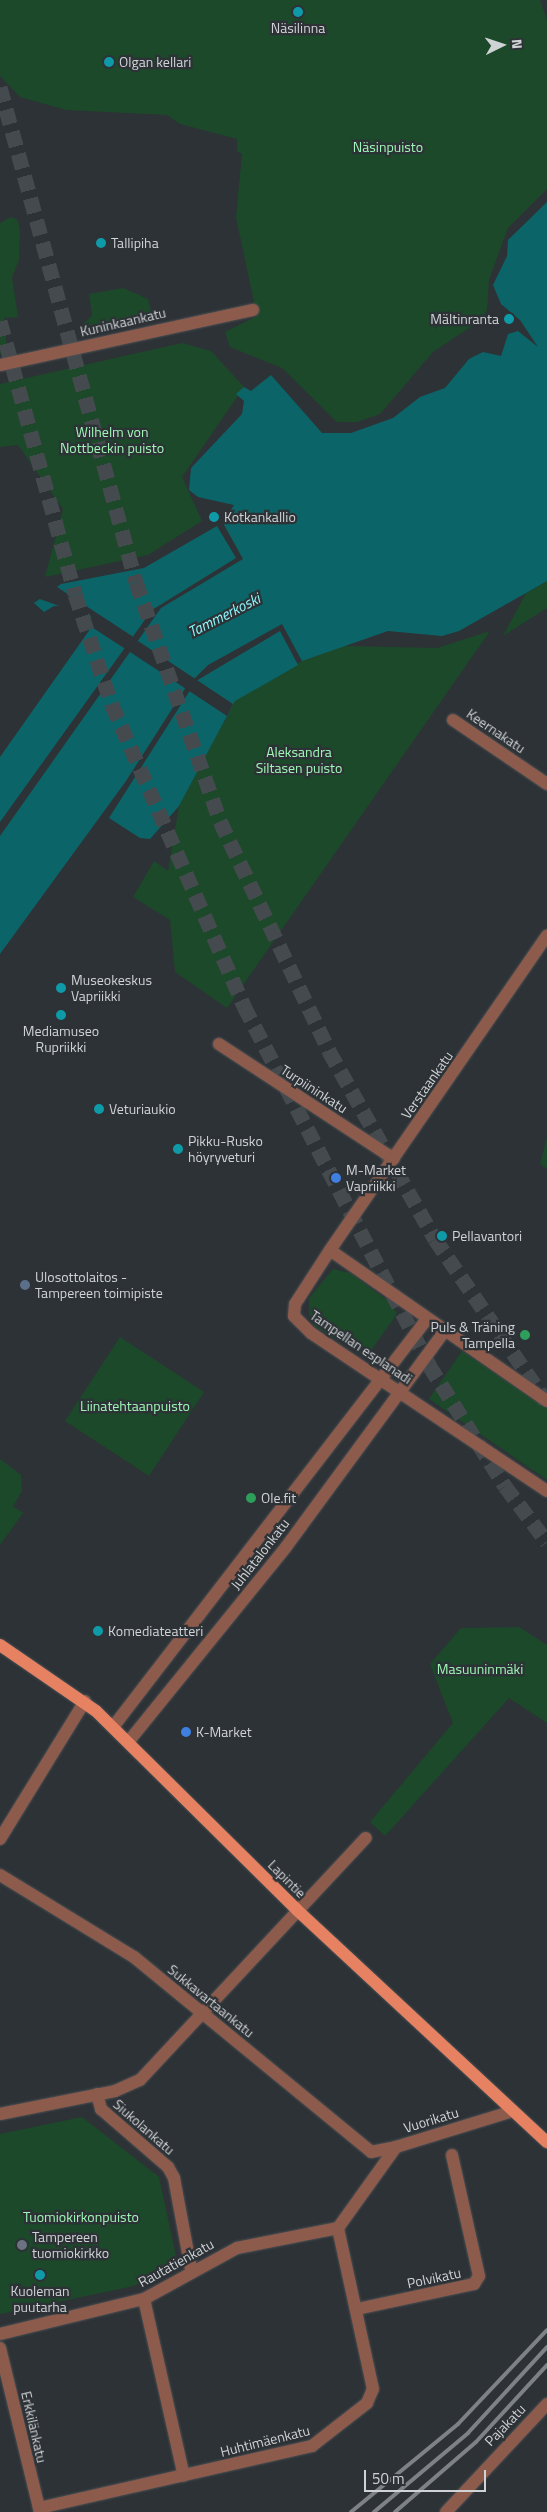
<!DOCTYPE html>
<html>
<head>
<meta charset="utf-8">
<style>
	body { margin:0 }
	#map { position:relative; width:547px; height:2512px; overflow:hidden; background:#2d3236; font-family:"Titillium Web",sans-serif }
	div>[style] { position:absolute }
	.green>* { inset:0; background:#1c492a }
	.water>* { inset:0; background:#0b6568 }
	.pier>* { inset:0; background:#2d3236 }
	.highway-tunnel>* { height:15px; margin-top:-7.5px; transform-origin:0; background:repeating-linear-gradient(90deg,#454a4e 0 15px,transparent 0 23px) }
	.roads { filter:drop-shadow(0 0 1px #4a4f53) drop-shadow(0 0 1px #4a4f53) }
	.minor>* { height:12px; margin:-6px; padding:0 6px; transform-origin:6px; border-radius:6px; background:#8d5b4c }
	.major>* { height:12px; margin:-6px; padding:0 6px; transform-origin:6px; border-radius:6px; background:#e68262 }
	.rail>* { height:4px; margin:-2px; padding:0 2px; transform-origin:2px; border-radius:2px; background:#7e8285 }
	.dots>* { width:14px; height:14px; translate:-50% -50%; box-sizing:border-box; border:2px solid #2d3236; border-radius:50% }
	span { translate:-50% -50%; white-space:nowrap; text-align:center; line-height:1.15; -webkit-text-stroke:4.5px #2d3236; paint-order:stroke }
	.poi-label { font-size:14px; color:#d0d3d6 }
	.left { translate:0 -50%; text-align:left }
	.right { translate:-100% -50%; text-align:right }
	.park-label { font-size:14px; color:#9ff7b5 }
	.street-label { font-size:14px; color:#d0d3d6 }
	.water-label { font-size:15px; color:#8df8fc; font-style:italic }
	.north { position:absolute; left:477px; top:20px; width:50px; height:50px; -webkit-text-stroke:4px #2d3236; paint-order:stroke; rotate:86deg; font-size:14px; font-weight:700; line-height:20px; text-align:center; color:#d0d3d6 }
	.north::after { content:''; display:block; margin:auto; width:18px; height:22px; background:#d0d3d6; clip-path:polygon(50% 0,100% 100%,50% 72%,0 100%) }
	.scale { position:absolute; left:364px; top:2470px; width:122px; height:22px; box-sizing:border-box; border:2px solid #d0d3d6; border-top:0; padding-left:6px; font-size:15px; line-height:18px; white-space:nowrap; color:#d0d3d6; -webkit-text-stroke:4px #2d3236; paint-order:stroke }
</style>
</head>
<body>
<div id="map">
	<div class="green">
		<div style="clip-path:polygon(0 0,540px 0,547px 20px,547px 189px,508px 228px,489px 280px,487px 310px,481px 320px,433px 352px,380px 414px,357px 422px,337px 422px,282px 368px,230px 347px,225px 332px,257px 316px,236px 217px,242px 154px,237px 151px,237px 139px,180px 124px,167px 115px,66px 110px,20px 97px,0 76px)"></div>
		<div style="clip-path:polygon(11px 217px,18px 220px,20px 232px,19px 260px,12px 277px,18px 317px,4px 318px,7px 350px,0 354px,0 223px)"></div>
		<div style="clip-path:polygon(123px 288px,148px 299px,153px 320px,88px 335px,83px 324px,92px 316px,89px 294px)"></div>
		<div style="clip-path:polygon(182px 343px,211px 351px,244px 387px,182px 477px,202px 521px,148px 555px,45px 577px,63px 509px,18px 445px,0 447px,0 384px)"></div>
		<div style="clip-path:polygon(547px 581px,547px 608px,503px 636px,526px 593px)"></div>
		<div style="clip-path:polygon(490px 631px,227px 1008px,175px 972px,170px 920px,133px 897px,154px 861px,168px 871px,179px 806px,235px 701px,302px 661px,344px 646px,437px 648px)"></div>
		<div style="clip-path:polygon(547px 1137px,547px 1169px,540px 1164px)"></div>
		<div style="clip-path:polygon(333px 1269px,350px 1273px,391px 1303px,397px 1314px,367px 1356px,315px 1327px,309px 1314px,309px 1298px)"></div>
		<div style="clip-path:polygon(120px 1337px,204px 1392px,149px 1476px,65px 1421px)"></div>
		<div style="clip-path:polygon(462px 1351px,547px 1409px,547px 1480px,429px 1399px)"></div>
		<div style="clip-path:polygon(0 1459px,21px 1475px,22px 1491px,13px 1506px,23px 1513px,0 1545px)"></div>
		<div style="clip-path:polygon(519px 1627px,547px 1645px,547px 1723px,509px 1698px,385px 1836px,370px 1822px,453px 1723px,430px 1664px,461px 1628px)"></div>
		<div style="clip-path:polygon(82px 2117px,159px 2177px,177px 2261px,134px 2286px,0 2314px,0 2134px)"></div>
	</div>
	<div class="water">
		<div style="clip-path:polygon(547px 202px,547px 581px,459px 631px,442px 636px,388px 631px,302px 661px,282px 624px,208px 665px,186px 687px,126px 781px,0 954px,0 836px,161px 608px,243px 559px,223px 523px,234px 505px,198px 497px,189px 490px,191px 468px,242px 414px,244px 401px,236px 394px,244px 387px,251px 391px,271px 375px,322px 433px,351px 433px,393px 418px,420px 397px,445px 388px,469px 359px,483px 352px,501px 356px,508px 334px,518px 331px,538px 347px,520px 320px,501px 304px,493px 285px,507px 256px,508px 240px)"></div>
		<div style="clip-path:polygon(217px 526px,236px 558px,152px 610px,0 822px,0 757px,93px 625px,85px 605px,54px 606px,44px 612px,34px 603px,61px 584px,144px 568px)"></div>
		<div style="clip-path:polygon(280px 631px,298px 665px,235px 701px,179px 806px,150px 839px,140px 838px,109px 818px,196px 681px)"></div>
	</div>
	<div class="pier">
		<div style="clip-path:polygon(54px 585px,135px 638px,127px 650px,90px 626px,91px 617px,84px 607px,62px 607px,37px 598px)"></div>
		<div style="clip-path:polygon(135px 639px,233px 704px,227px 716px,127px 650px)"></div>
	</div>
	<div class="highway-tunnel">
		<div style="left:0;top:87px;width:513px;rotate:74.64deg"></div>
		<div style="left:136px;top:582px;width:253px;rotate:70.6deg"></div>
		<div style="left:220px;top:821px;width:255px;rotate:64.6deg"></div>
		<div style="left:329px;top:1051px;width:216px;rotate:60.6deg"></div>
		<div style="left:435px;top:1239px;width:196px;rotate:55.6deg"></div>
		<div style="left:0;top:321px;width:283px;rotate:74.6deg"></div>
		<div style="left:75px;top:594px;width:117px;rotate:71.6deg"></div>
		<div style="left:112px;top:705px;width:329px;rotate:66.3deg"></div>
		<div style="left:244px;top:1006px;width:404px;rotate:62.7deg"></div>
		<div style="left:429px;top:1365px;width:143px;rotate:57.9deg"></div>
		<div style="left:505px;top:1486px;width:70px;rotate:53.1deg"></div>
	</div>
	<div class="roads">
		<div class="minor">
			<div style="left:0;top:365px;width:259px;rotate:-12.3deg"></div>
			<div style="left:453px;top:720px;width:114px;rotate:34.2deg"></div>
			<div style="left:219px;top:1044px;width:209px;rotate:33.3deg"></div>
			<div style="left:330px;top:1250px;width:382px;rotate:-55.4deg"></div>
			<div style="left:547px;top:1401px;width:264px;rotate:-145.2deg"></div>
			<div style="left:330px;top:1250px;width:64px;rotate:122.9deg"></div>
			<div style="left:295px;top:1304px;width:12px;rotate:95deg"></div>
			<div style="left:294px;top:1316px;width:24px;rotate:45deg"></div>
			<div style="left:311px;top:1333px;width:284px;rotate:33.8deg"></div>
			<div style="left:113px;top:1727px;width:515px;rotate:-52.42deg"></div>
			<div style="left:129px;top:1741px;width:250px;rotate:-51deg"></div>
			<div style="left:286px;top:1547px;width:267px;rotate:-53.7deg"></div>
			<div style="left:0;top:1839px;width:162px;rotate:-58.4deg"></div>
			<div style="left:0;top:1875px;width:157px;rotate:31.5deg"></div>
			<div style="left:134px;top:1957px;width:307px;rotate:39.4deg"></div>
			<div style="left:371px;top:2152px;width:25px;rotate:-11deg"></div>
			<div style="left:97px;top:2094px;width:16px;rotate:75deg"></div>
			<div style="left:101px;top:2109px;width:89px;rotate:40.9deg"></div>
			<div style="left:168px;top:2167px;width:13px;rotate:61deg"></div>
			<div style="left:174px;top:2178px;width:93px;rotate:79.4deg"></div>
			<div style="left:0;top:2114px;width:117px;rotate:-11.3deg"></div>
			<div style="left:115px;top:2091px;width:27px;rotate:-24deg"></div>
			<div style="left:140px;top:2080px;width:331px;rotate:-47deg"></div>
			<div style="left:338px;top:2228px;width:100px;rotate:-54.4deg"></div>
			<div style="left:396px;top:2147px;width:122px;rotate:-17.1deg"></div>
			<div style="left:144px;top:2299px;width:181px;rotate:77.3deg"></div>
			<div style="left:357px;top:2309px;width:120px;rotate:-12.1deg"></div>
			<div style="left:474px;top:2284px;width:9px;rotate:-58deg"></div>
			<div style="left:479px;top:2276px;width:124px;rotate:-102.6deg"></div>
			<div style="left:0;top:2334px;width:148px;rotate:-13.7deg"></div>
			<div style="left:144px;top:2299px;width:106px;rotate:-28.7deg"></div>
			<div style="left:237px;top:2248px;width:103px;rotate:-11.2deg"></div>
			<div style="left:0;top:2348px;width:169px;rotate:76.3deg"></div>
			<div style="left:39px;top:2508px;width:280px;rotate:-12.8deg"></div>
			<div style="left:312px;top:2446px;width:70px;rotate:-38deg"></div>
			<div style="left:367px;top:2403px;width:15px;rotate:-67deg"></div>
			<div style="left:373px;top:2389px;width:165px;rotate:-102.3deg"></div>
			<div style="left:446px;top:2512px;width:148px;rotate:-46.9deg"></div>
		</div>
		<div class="major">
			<div style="left:0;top:1645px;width:116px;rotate:34.5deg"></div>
			<div style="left:96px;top:1711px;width:283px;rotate:44.7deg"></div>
			<div style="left:297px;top:1910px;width:341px;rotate:42.9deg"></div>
		</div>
	</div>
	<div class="rail">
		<div style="left:351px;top:2512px;width:139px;rotate:-39.4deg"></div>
		<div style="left:458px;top:2424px;width:129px;rotate:-46.6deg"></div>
		<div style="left:374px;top:2512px;width:123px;rotate:-40deg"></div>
		<div style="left:468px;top:2433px;width:117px;rotate:-47.4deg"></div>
		<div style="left:395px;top:2512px;width:107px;rotate:-40.8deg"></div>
		<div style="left:476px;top:2442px;width:105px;rotate:-47.3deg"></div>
	</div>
	<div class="dots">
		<div style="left:298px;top:12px;background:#0f9aa8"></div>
		<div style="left:109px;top:62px;background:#0f9aa8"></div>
		<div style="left:101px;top:243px;background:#0f9aa8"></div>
		<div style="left:509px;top:319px;background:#0f9aa8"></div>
		<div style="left:214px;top:517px;background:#0f9aa8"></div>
		<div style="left:61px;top:988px;background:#0f9aa8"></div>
		<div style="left:61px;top:1015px;background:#0f9aa8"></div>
		<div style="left:99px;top:1109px;background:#0f9aa8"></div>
		<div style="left:178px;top:1149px;background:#0f9aa8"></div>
		<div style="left:336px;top:1178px;background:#3f7fe0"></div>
		<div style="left:442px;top:1236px;background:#0f9aa8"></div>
		<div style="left:25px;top:1285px;background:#5c6f8a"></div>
		<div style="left:525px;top:1335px;background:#2e9e5b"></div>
		<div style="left:251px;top:1498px;background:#2e9e5b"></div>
		<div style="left:98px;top:1631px;background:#0f9aa8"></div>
		<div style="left:186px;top:1732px;background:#3f7fe0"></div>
		<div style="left:22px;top:2245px;background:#6b7280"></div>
		<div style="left:40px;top:2275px;background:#0f9aa8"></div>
	</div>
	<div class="poi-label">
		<span style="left:298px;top:28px">Näsilinna</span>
		<span class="left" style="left:119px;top:62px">Olgan kellari</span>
		<span class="left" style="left:111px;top:243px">Tallipiha</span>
		<span class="right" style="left:499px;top:319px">Mältinranta</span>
		<span class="left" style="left:224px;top:517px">Kotkankallio</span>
		<span class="left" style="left:71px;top:988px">Museokeskus<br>Vapriikki</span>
		<span style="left:61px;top:1039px">Mediamuseo<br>Rupriikki</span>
		<span class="left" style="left:109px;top:1109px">Veturiaukio</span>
		<span class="left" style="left:188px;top:1149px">Pikku-Rusko<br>höyryveturi</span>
		<span class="left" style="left:346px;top:1178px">M-Market<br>Vapriikki</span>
		<span class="left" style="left:452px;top:1236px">Pellavantori</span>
		<span class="left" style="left:35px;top:1285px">Ulosottolaitos -<br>Tampereen toimipiste</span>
		<span class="right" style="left:515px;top:1335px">Puls &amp; Träning<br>Tampella</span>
		<span class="left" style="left:261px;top:1498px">Ole.fit</span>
		<span class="left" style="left:108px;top:1631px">Komediateatteri</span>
		<span class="left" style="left:196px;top:1732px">K-Market</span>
		<span class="left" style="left:32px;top:2245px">Tampereen<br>tuomiokirkko</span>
		<span style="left:40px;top:2299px">Kuoleman<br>puutarha</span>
	</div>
	<div class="park-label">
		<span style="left:388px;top:147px">Näsinpuisto</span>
		<span style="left:112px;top:440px">Wilhelm von<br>Nottbeckin puisto</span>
		<span style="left:299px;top:760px">Aleksandra<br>Siltasen puisto</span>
		<span style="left:135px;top:1406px">Liinatehtaanpuisto</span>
		<span style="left:480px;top:1669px">Masuuninmäki</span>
		<span style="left:81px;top:2217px">Tuomiokirkonpuisto</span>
	</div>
	<div class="street-label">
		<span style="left:123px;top:322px;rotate:-13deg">Kuninkaankatu</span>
		<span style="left:496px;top:731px;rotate:34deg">Keernakatu</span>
		<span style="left:427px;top:1085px;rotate:-55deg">Verstaankatu</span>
		<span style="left:314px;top:1089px;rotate:33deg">Turpiininkatu</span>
		<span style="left:361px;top:1347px;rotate:34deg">Tampellan esplanadi</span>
		<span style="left:260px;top:1554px;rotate:-52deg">Juhlatalonkatu</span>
		<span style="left:287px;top:1879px;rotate:45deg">Lapintie</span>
		<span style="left:211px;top:2001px;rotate:39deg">Sukkavartaankatu</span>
		<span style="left:431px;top:2120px;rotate:-17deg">Vuorikatu</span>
		<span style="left:144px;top:2127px;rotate:41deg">Siukolankatu</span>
		<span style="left:176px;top:2263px;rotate:-29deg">Rautatienkatu</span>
		<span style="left:434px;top:2278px;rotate:-12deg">Polvikatu</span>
		<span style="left:505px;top:2425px;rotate:-46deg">Pajakatu</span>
		<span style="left:34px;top:2427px;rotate:77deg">Erkkilänkatu</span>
		<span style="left:265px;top:2441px;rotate:-14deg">Huhtimäenkatu</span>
	</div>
	<div class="water-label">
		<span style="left:224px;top:615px;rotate:-27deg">Tammerkoski</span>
	</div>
	<div class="north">N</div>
	<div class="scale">50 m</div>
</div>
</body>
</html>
